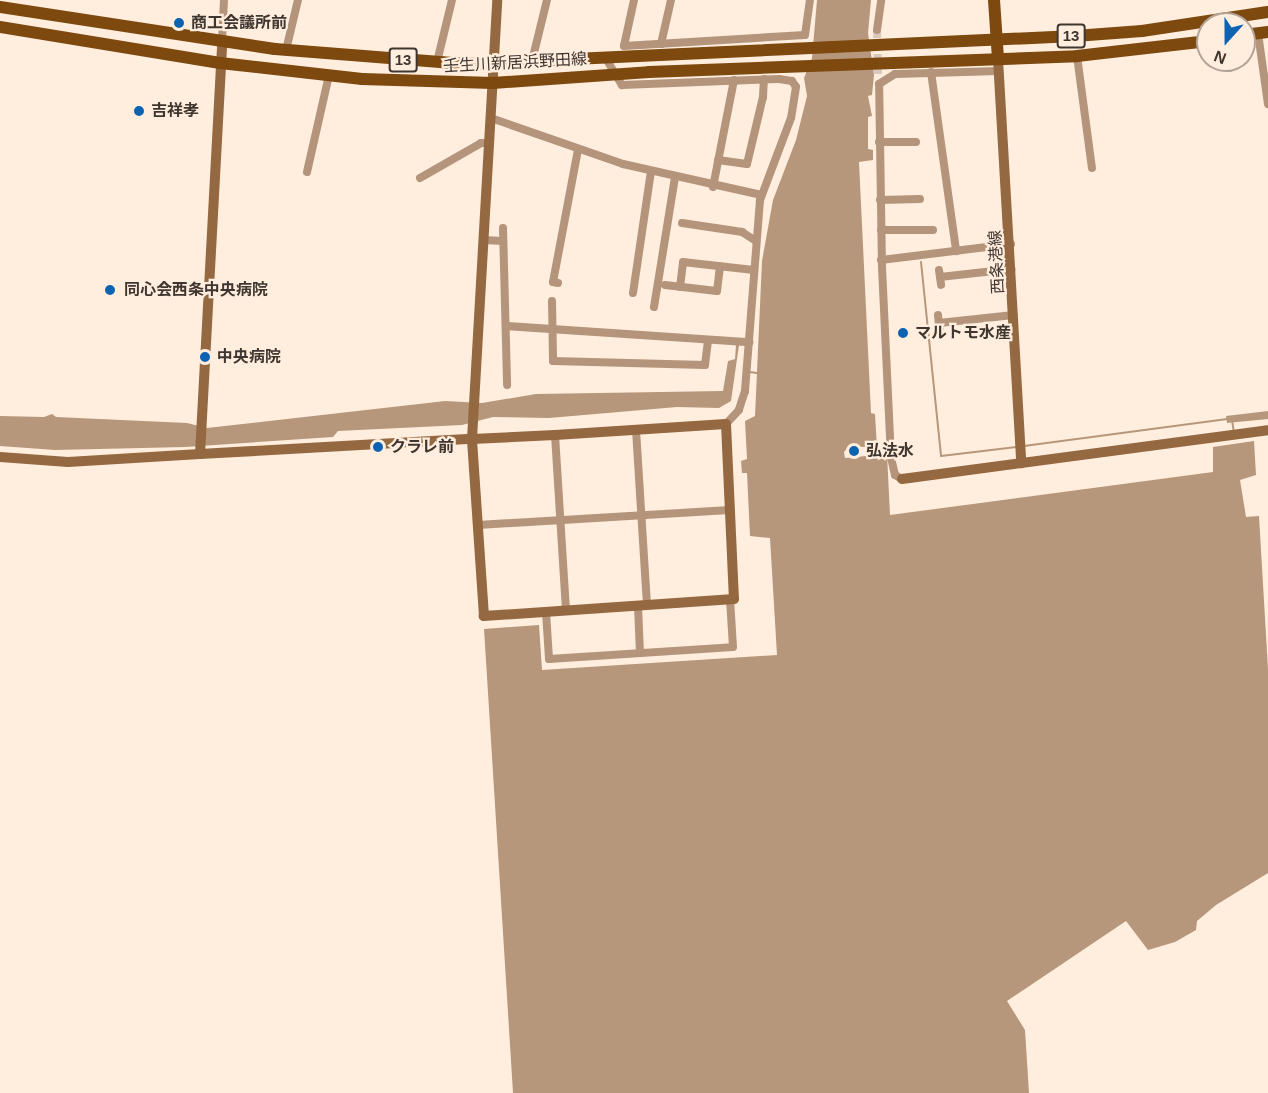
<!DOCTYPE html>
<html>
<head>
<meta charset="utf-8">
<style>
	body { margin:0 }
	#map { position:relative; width:1268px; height:1093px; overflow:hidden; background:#ffedde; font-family:Helvetica,"Noto Sans JP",sans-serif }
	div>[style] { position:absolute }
	.water>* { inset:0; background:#b7977b }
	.stream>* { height:2px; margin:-1px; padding:0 1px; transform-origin:1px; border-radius:1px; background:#b7977b }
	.street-tunnel>* { height:8px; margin-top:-4px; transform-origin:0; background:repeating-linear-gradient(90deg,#d9c8bb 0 8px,transparent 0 12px) }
	.street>* { height:8px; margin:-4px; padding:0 4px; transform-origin:4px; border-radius:4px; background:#b4957b }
	.secondary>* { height:10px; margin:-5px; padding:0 5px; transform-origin:5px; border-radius:5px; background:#946941 }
	.primary>* { height:12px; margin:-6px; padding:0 6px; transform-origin:6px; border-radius:6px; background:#7d490e }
	.dots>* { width:16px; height:16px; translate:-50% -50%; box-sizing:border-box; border:3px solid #ffedde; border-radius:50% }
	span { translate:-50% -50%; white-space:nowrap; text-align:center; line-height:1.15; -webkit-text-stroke:4.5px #ffedde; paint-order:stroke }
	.shield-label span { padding:2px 4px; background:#ffedde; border:2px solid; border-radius:4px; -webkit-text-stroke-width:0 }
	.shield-label { font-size:15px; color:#3f362f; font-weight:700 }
	.poi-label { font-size:16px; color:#3f362f; font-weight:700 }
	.left { translate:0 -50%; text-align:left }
	.street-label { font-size:16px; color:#3f362f }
	.north { position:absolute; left:1196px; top:12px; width:60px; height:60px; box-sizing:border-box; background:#ffedde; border:2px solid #b2a498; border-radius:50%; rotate:201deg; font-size:16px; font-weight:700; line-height:24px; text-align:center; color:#3f362f }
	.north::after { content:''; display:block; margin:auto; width:21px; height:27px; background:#0d63b1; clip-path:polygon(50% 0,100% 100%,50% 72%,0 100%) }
</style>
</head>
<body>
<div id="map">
	<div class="water">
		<div style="clip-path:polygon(817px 0,871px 0,868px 33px,874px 75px,872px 95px,868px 96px,872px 116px,868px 117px,868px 149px,873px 150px,873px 160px,859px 162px,871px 413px,875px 414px,877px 448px,849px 446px,844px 452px,845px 458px,887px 454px,890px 515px,1213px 472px,1213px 447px,1254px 441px,1256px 475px,1240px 480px,1246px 517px,1259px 516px,1268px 669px,1268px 873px,1216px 905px,1197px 921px,1196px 930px,1175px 942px,1148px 950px,1126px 921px,1007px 1001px,1025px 1030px,1029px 1093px,513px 1093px,484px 629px,539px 625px,542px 670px,777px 655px,770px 538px,750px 536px,747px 473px,742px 473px,741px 461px,747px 459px,745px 421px,755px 416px,762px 261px,773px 200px,796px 140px,807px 96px,804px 78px,812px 58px)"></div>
		<div style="clip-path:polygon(736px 345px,739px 345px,731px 401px,719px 408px,677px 407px,549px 418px,493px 417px,462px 425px,338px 431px,333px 437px,185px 447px,55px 450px,0 446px,0 416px,44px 417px,52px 414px,56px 417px,187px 423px,207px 428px,445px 401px,482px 403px,536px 394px,723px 391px,728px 361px,735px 359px)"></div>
		<div style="clip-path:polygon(1268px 411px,1268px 419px,1227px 423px,1226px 416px)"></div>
	</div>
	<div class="stream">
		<div style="left:921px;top:262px;width:195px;rotate:84.1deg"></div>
		<div style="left:941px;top:456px;width:76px;rotate:-6.8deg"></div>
		<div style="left:749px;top:372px;width:8px;rotate:7deg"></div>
		<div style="left:1232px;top:420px;width:12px;rotate:81deg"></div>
		<div style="left:1024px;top:446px;width:205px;rotate:-7.6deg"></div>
	</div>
	<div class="street-tunnel">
		<div style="left:877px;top:30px;width:44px;rotate:88.7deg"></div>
	</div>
	<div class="street">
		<div style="left:634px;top:0;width:47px;rotate:102.3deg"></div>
		<div style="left:624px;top:46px;width:181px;rotate:-3.5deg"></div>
		<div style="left:805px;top:35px;width:35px;rotate:-82deg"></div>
		<div style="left:877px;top:30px;width:30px;rotate:-82deg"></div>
		<div style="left:1258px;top:33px;width:72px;rotate:82deg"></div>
		<div style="left:222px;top:42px;width:42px;rotate:-87.3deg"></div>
		<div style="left:661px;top:44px;width:45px;rotate:-77.2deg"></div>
		<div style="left:286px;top:50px;width:51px;rotate:-76.5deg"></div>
		<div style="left:1077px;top:56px;width:113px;rotate:82.4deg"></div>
		<div style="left:605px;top:57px;width:33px;rotate:59deg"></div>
		<div style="left:622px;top:85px;width:157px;rotate:-2.2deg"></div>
		<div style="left:779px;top:79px;width:13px;rotate:9deg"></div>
		<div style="left:792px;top:81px;width:7px;rotate:56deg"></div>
		<div style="left:796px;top:87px;width:31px;rotate:99deg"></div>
		<div style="left:791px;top:118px;width:88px;rotate:110.7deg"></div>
		<div style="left:760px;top:200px;width:192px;rotate:94.5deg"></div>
		<div style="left:745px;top:391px;width:20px;rotate:108deg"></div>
		<div style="left:739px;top:410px;width:19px;rotate:133deg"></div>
		<div style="left:532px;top:61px;width:63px;rotate:-76.2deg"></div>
		<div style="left:437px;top:62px;width:64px;rotate:-76.4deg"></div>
		<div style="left:931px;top:72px;width:181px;rotate:82deg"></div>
		<div style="left:491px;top:118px;width:140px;rotate:19.2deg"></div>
		<div style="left:623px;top:164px;width:142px;rotate:12.6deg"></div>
		<div style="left:879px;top:142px;width:37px"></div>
		<div style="left:718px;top:160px;width:29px;rotate:8deg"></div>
		<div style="left:747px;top:164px;width:69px;rotate:-76.6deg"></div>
		<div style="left:763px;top:97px;width:18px;rotate:-87deg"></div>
		<div style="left:307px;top:172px;width:99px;rotate:-77.2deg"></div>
		<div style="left:420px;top:178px;width:70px;rotate:-29.8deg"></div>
		<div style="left:481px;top:143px;width:9px"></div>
		<div style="left:713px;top:187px;width:109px;rotate:-78.9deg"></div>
		<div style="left:880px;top:200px;width:40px;rotate:-1.4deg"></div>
		<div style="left:682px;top:223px;width:61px;rotate:8.5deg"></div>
		<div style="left:742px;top:232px;width:17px;rotate:33deg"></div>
		<div style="left:503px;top:228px;width:157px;rotate:88.5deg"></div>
		<div style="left:881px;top:230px;width:52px"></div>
		<div style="left:484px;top:240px;width:19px;rotate:3deg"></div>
		<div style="left:881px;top:260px;width:131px;rotate:-7deg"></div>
		<div style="left:939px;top:270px;width:15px;rotate:82deg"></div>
		<div style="left:940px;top:277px;width:72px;rotate:-6.3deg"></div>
		<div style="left:558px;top:283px;width:5px;rotate:-169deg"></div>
		<div style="left:553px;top:282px;width:134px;rotate:-79.3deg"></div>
		<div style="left:665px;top:285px;width:52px;rotate:6.6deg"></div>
		<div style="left:717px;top:291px;width:25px;rotate:-83deg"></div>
		<div style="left:680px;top:287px;width:25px;rotate:-83deg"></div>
		<div style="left:683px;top:262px;width:71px;rotate:6.4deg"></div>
		<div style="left:633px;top:293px;width:123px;rotate:-81.6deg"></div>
		<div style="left:552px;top:301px;width:60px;rotate:89deg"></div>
		<div style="left:553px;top:361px;width:152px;rotate:1.5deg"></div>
		<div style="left:705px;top:365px;width:25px;rotate:-83deg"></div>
		<div style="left:654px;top:307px;width:131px;rotate:-80.8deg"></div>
		<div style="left:938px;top:315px;width:19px;rotate:84deg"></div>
		<div style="left:939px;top:323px;width:75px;rotate:-6.1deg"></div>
		<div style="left:506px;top:326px;width:244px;rotate:3.8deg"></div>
		<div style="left:636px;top:430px;width:175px;rotate:86.4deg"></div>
		<div style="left:555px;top:435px;width:176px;rotate:86.4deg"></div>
		<div style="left:902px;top:479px;width:8px;rotate:-150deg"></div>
		<div style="left:895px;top:475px;width:17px;rotate:-103deg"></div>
		<div style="left:891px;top:458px;width:191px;rotate:-92.7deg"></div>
		<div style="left:882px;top:267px;width:183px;rotate:-90.9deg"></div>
		<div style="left:879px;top:84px;width:19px;rotate:-32deg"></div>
		<div style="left:895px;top:74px;width:104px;rotate:-1.7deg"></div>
		<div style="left:478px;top:525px;width:252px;rotate:-3.4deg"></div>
		<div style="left:638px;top:606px;width:47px;rotate:87.6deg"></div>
		<div style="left:546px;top:612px;width:47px;rotate:86.3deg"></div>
		<div style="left:549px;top:659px;width:184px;rotate:-3.7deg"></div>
		<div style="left:733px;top:647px;width:48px;rotate:-93.6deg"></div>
	</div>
	<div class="secondary">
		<div style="left:998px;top:59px;width:405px;rotate:86.7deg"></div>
		<div style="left:200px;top:454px;width:413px;rotate:-86.9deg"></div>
		<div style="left:0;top:457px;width:68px;rotate:4.2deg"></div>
		<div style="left:68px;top:462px;width:132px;rotate:-3.5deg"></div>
		<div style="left:200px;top:454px;width:272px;rotate:-3.2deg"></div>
		<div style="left:472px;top:439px;width:83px;rotate:-2.8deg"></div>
		<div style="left:555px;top:435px;width:171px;rotate:-3.7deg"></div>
		<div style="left:726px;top:424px;width:175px;rotate:87.4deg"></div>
		<div style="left:734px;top:599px;width:251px;rotate:176.1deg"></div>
		<div style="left:484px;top:616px;width:177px;rotate:-93.9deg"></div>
		<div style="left:472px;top:439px;width:440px;rotate:-86.7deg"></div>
		<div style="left:902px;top:479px;width:369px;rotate:-7.6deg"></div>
	</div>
	<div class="primary">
		<div style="left:994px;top:0;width:59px;rotate:86.1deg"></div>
		<div style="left:0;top:7px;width:278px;rotate:8.7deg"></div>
		<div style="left:275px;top:49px;width:191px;rotate:4.5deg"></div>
		<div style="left:465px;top:64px;width:611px;rotate:-2.63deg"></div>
		<div style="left:1075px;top:36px;width:67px;rotate:-4.3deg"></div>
		<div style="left:1142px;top:31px;width:127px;rotate:-8.6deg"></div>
		<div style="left:0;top:27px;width:223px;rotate:9.3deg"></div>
		<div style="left:220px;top:63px;width:143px;rotate:6.4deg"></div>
		<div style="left:362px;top:79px;width:131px;rotate:1.7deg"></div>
		<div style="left:493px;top:83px;width:156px;rotate:-4deg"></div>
		<div style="left:649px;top:72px;width:428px;rotate:-2.1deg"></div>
		<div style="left:1077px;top:56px;width:132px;rotate:-6.5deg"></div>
		<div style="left:1244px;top:35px;width:24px;rotate:-7deg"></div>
	</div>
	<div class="dots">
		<div style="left:179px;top:23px;background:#0d63b1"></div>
		<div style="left:139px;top:111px;background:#0d63b1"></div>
		<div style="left:110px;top:290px;background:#0d63b1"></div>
		<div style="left:903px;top:333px;background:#0d63b1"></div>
		<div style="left:205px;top:357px;background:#0d63b1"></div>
		<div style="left:378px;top:447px;background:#0d63b1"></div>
		<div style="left:854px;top:451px;background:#0d63b1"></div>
	</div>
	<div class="shield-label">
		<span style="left:1071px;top:36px">13</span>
		<span style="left:403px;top:60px">13</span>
	</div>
	<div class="poi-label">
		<span class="left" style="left:191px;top:23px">商工会議所前</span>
		<span class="left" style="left:151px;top:111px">吉祥孝</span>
		<span class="left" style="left:124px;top:290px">同心会西条中央病院</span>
		<span class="left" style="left:915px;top:333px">マルトモ水産</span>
		<span class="left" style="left:217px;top:357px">中央病院</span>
		<span class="left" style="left:390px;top:447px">クラレ前</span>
		<span class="left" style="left:866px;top:451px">弘法水</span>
	</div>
	<div class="street-label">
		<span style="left:515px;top:63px;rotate:-3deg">壬生川新居浜野田線</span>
		<span style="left:997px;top:262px;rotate:-93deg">西条港線</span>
	</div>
	<div class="north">N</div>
</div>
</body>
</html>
